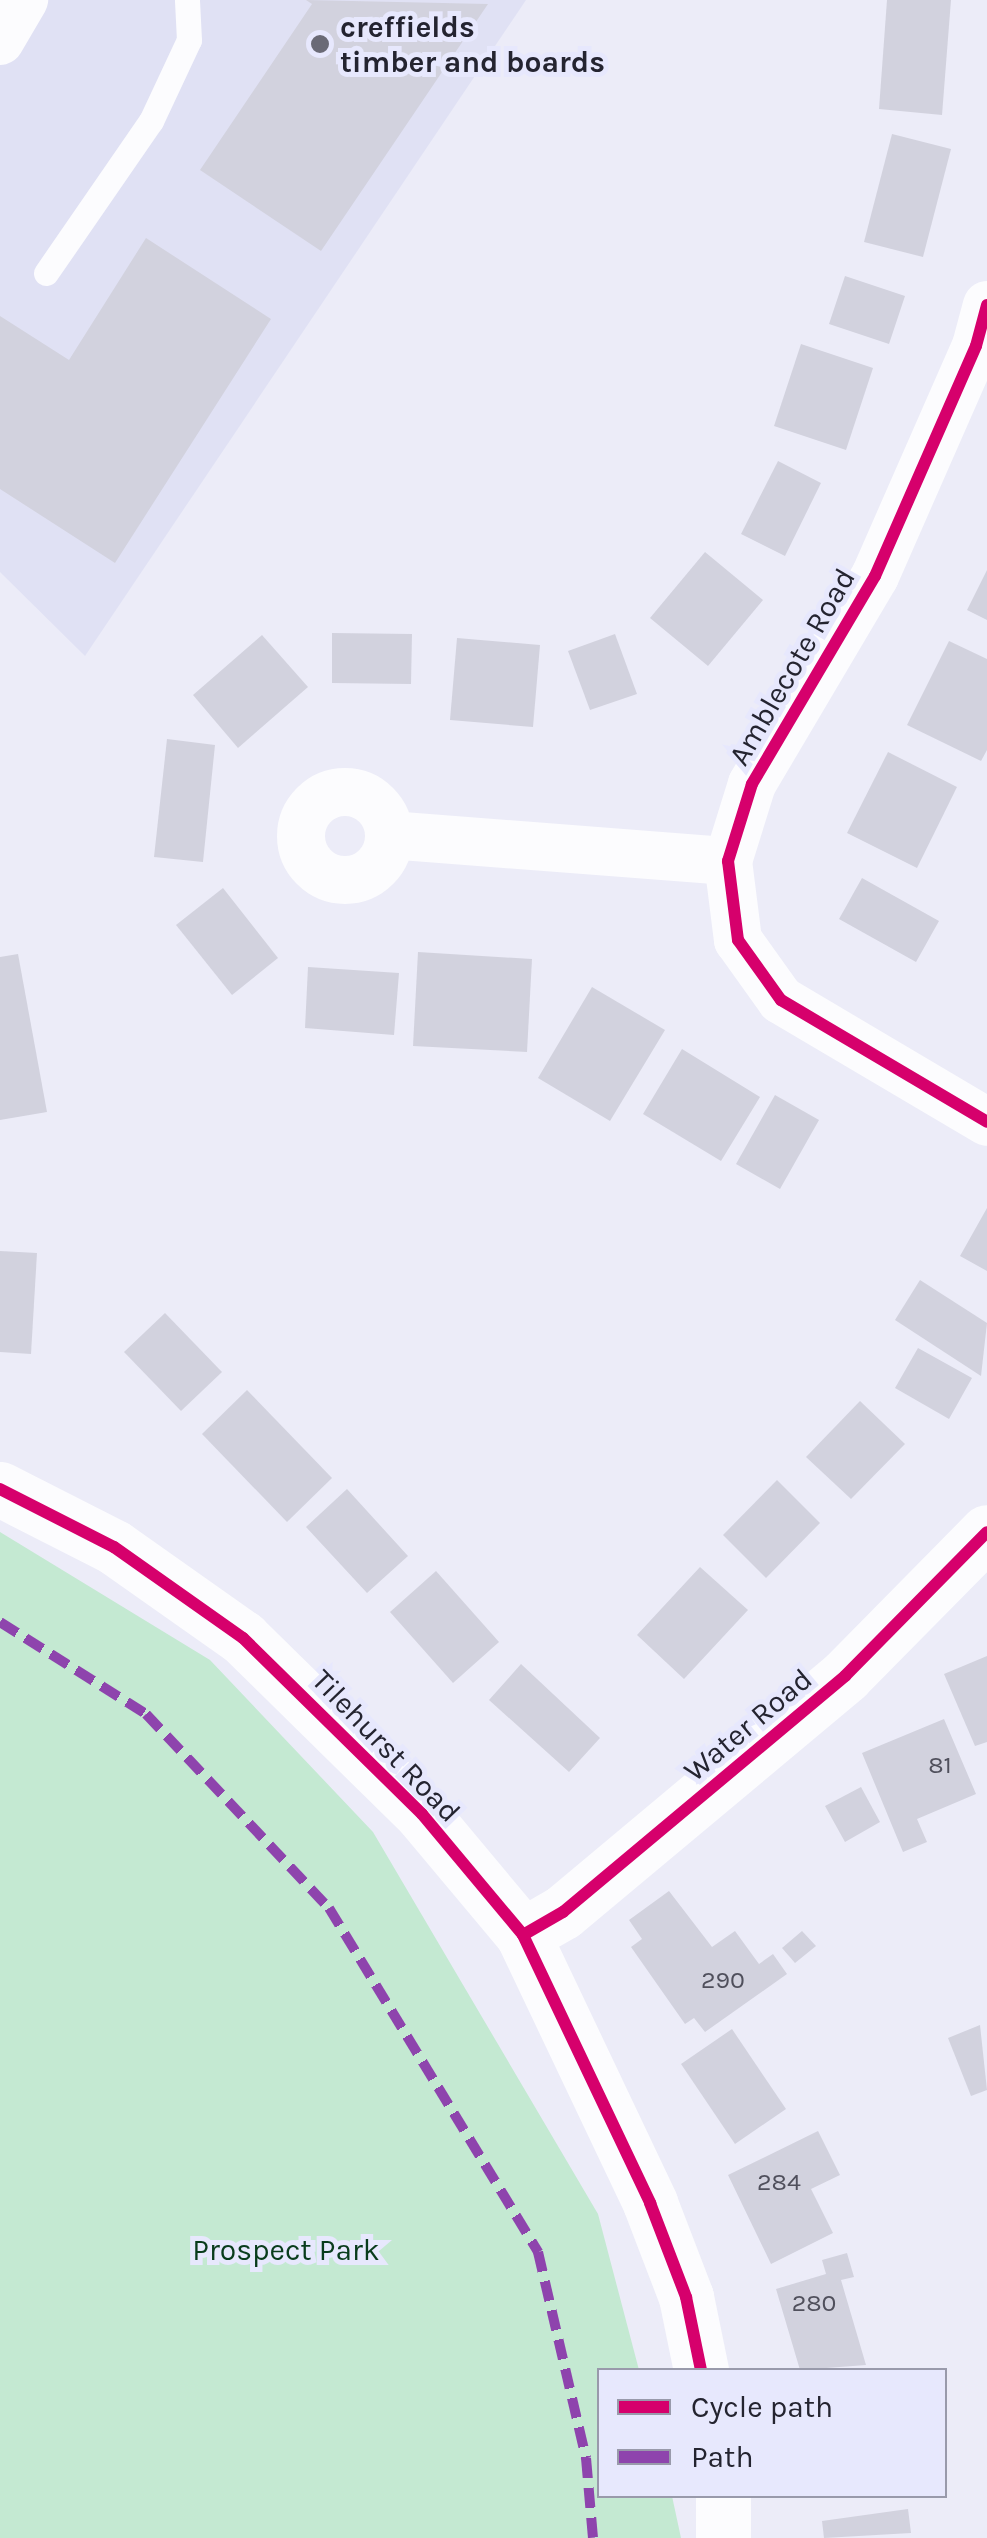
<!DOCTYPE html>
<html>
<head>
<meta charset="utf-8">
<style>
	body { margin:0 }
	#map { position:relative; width:987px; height:2538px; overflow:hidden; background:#ececf8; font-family:Karla,sans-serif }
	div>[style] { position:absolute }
	.built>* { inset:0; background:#e0e1f4 }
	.green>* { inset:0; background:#c4e9d2 }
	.building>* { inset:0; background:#d2d2de }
	.lane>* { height:25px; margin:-12.5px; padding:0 12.5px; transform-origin:12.5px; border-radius:12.5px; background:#fcfcfe }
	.street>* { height:48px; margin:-24px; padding:0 24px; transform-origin:24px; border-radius:24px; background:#fcfcfe }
	.street>.ring { margin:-24px; padding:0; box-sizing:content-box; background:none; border:48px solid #fcfcfe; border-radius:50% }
	.secondary>* { height:55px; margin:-27.5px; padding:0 27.5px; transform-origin:27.5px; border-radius:27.5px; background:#fcfcfe }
	.quiet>* { height:10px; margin-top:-5px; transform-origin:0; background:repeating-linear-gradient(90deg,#8e44ad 0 20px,transparent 0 30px) }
	.cycleway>* { height:12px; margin:-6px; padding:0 6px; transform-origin:6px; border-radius:6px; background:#d6006c }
	.dots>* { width:28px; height:28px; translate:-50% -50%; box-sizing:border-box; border:5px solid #e7e8fd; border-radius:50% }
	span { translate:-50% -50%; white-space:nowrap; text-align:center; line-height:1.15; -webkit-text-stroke:10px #e7e8fd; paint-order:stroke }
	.number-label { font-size:25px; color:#50505c }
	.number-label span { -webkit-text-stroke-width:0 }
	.poi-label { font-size:30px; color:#242430; font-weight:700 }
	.left { translate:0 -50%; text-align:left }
	.street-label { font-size:30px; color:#242430 }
	.park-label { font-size:30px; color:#093c1c }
	.legend { position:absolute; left:597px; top:2368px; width:350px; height:130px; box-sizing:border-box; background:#e7e8fd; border:2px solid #999aab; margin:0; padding:12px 18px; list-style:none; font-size:30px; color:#242430 }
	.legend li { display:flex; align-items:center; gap:20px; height:50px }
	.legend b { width:50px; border:2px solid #999aab }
</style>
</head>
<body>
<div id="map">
	<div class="built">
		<div style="clip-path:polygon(0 0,526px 0,85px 656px,0 572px)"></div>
	</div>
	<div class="green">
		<div style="clip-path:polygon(0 1532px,210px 1660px,373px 1832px,598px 2214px,639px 2370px,600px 2370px,600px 2496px,672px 2496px,681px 2538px,0 2538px)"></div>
	</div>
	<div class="building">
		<div style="clip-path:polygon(306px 0,488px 4px,321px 251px,200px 170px,312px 4px)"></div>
		<div style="clip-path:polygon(887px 0,951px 0,942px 115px,879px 109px)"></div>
		<div style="clip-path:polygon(892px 134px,951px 149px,923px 257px,864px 242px)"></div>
		<div style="clip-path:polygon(146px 238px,271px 319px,115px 563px,0 489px,0 316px,69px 360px)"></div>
		<div style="clip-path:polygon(845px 276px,905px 296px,889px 344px,829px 324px)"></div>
		<div style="clip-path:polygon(801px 344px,873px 368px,846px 450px,774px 426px)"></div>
		<div style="clip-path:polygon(778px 461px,821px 483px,785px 556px,741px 534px)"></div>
		<div style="clip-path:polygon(705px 552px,763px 600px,708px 666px,650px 618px)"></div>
		<div style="clip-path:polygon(987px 570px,987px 620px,967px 610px)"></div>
		<div style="clip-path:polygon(332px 633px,412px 634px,411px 684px,332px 683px)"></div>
		<div style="clip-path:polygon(615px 634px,637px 694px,590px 710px,568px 651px)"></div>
		<div style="clip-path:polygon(262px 635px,308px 687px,238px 748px,193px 695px)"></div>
		<div style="clip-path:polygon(457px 638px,540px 645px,533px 727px,450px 720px)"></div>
		<div style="clip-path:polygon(949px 641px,987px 659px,987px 750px,981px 761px,907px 725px)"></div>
		<div style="clip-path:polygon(167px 739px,215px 745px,203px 862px,154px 857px)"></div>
		<div style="clip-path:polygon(888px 752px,957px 787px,917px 868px,847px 833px)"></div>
		<div style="clip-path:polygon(862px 878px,939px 921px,916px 962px,839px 919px)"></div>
		<div style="clip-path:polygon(223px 888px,278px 958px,232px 995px,176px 925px)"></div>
		<div style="clip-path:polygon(418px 952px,532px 959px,527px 1052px,413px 1046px)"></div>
		<div style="clip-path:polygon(18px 954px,47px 1112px,0 1120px,0 957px)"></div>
		<div style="clip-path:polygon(308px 967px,399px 973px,394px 1035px,305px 1028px)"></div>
		<div style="clip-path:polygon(592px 987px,665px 1030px,610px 1121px,538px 1078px)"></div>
		<div style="clip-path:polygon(682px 1049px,760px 1097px,721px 1161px,643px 1114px)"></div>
		<div style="clip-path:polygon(775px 1095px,819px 1120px,780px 1189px,736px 1164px)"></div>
		<div style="clip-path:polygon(987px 1208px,987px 1271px,960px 1256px)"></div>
		<div style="clip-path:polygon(0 1251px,37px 1253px,31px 1354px,0 1352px)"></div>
		<div style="clip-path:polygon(920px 1280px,987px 1323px,981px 1376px,895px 1320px)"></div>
		<div style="clip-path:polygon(165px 1313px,222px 1372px,181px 1411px,124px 1352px)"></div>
		<div style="clip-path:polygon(918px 1348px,972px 1378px,949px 1419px,895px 1388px)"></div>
		<div style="clip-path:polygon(247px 1390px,332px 1478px,287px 1522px,202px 1434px)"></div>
		<div style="clip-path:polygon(860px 1401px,905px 1444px,851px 1499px,806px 1457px)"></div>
		<div style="clip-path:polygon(777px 1480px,820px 1523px,766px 1578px,723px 1535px)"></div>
		<div style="clip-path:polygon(347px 1489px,408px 1556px,367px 1593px,306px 1527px)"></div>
		<div style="clip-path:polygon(700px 1567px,748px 1610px,684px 1679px,637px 1635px)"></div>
		<div style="clip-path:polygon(436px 1571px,499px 1642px,453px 1683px,390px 1612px)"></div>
		<div style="clip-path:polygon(987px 1656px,987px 1742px,975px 1746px,944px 1674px)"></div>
		<div style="clip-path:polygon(521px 1664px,600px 1738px,569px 1772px,489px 1700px)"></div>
		<div style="clip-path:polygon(944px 1719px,976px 1794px,917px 1819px,927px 1842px,903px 1852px,862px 1753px)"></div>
		<div style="clip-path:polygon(861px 1787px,880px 1822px,845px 1842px,825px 1806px)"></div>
		<div style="clip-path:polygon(669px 1891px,712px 1947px,735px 1931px,759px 1964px,773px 1954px,787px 1974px,705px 2032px,694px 2018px,685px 2024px,631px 1947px,642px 1939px,629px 1920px)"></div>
		<div style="clip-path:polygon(802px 1931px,816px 1946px,795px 1963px,782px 1948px)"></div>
		<div style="clip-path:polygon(980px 2025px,987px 2090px,971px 2096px,948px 2038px)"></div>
		<div style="clip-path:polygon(732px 2029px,786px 2109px,735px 2144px,681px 2064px)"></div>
		<div style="clip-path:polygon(818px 2131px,840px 2175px,811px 2189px,833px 2233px,771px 2264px,728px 2175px)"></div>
		<div style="clip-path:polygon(847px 2253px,854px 2277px,841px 2280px,866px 2365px,800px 2370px,776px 2289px,826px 2274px,822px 2260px)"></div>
		<div style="clip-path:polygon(908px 2509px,911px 2533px,824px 2538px,822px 2521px)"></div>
	</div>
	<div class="lane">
		<div style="left:46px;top:273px;width:185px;rotate:-55.4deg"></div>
		<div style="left:151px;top:121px;width:89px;rotate:-64.9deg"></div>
		<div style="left:189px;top:40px;width:40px;rotate:-92.9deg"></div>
	</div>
	<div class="street">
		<div style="left:0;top:41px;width:48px;rotate:-59.7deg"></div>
		<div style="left:987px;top:305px;width:42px;rotate:105deg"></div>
		<div style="left:976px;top:346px;width:251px;rotate:113.7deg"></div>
		<div style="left:875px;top:576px;width:242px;rotate:120.6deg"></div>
		<div style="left:752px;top:784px;width:81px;rotate:107.3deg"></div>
		<div style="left:728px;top:861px;width:80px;rotate:82.8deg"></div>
		<div style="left:738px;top:940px;width:74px;rotate:54.4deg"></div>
		<div style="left:781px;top:1000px;width:239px;rotate:30.6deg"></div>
		<div class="ring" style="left:301px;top:792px;width:40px;height:40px"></div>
		<div style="left:389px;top:835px;width:340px;rotate:4.4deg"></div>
	</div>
	<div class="secondary">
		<div style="left:0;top:1489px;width:128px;rotate:27deg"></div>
		<div style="left:114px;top:1547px;width:158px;rotate:35.2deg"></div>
		<div style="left:243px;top:1638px;width:251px;rotate:44.5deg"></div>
		<div style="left:422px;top:1814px;width:158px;rotate:50.1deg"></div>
		<div style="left:523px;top:1935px;width:297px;rotate:64.6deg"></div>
		<div style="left:650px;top:2203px;width:101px;rotate:69deg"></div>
		<div style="left:686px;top:2297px;width:75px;rotate:78.4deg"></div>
		<div style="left:523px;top:1935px;width:46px;rotate:-29.9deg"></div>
		<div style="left:563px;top:1912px;width:368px;rotate:-39.9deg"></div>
		<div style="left:845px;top:1676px;width:202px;rotate:-45.4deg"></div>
		<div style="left:723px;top:2496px;width:42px;rotate:90deg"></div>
	</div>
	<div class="quiet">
		<div style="left:0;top:1622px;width:173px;rotate:32.2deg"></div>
		<div style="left:146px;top:1714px;width:267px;rotate:46.7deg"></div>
		<div style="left:329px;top:1908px;width:403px;rotate:58.7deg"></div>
		<div style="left:538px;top:2252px;width:212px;rotate:76.9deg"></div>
		<div style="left:586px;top:2458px;width:80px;rotate:85deg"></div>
	</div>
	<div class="cycleway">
		<div style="left:987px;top:305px;width:42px;rotate:105deg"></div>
		<div style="left:976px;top:346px;width:251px;rotate:113.7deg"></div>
		<div style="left:875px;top:576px;width:242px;rotate:120.6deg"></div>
		<div style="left:752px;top:784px;width:81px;rotate:107.3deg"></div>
		<div style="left:728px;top:861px;width:80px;rotate:82.8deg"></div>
		<div style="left:738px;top:940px;width:74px;rotate:54.4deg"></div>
		<div style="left:781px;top:1000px;width:239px;rotate:30.6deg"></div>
		<div style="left:0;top:1489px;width:128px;rotate:27deg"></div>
		<div style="left:114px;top:1547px;width:158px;rotate:35.2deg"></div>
		<div style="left:243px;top:1638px;width:251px;rotate:44.5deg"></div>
		<div style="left:422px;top:1814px;width:158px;rotate:50.1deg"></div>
		<div style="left:523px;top:1935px;width:297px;rotate:64.6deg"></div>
		<div style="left:650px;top:2203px;width:101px;rotate:69deg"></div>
		<div style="left:686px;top:2297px;width:75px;rotate:78.4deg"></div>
		<div style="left:523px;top:1935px;width:46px;rotate:-29.9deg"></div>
		<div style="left:563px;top:1912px;width:368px;rotate:-39.9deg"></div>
		<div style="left:845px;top:1676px;width:202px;rotate:-45.4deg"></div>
	</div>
	<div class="dots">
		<div style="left:320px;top:44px;background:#6a6a76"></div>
	</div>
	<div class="number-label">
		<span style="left:940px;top:1765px">81</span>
		<span style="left:723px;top:1980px">290</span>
		<span style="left:779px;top:2182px">284</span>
		<span style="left:814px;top:2303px">280</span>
	</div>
	<div class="poi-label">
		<span class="left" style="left:340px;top:44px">creffields<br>timber and boards</span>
	</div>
	<div class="street-label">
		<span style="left:792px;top:667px;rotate:-60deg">Amblecote Road</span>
		<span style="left:748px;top:1725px;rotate:-40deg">Water Road</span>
		<span style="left:386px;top:1746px;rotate:46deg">Tilehurst Road</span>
	</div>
	<div class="park-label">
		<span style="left:286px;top:2250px">Prospect Park</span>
	</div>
	<ul class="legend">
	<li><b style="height:12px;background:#d6006c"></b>Cycle path</li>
	<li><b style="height:12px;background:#8e44ad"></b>Path</li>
	</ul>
</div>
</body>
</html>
